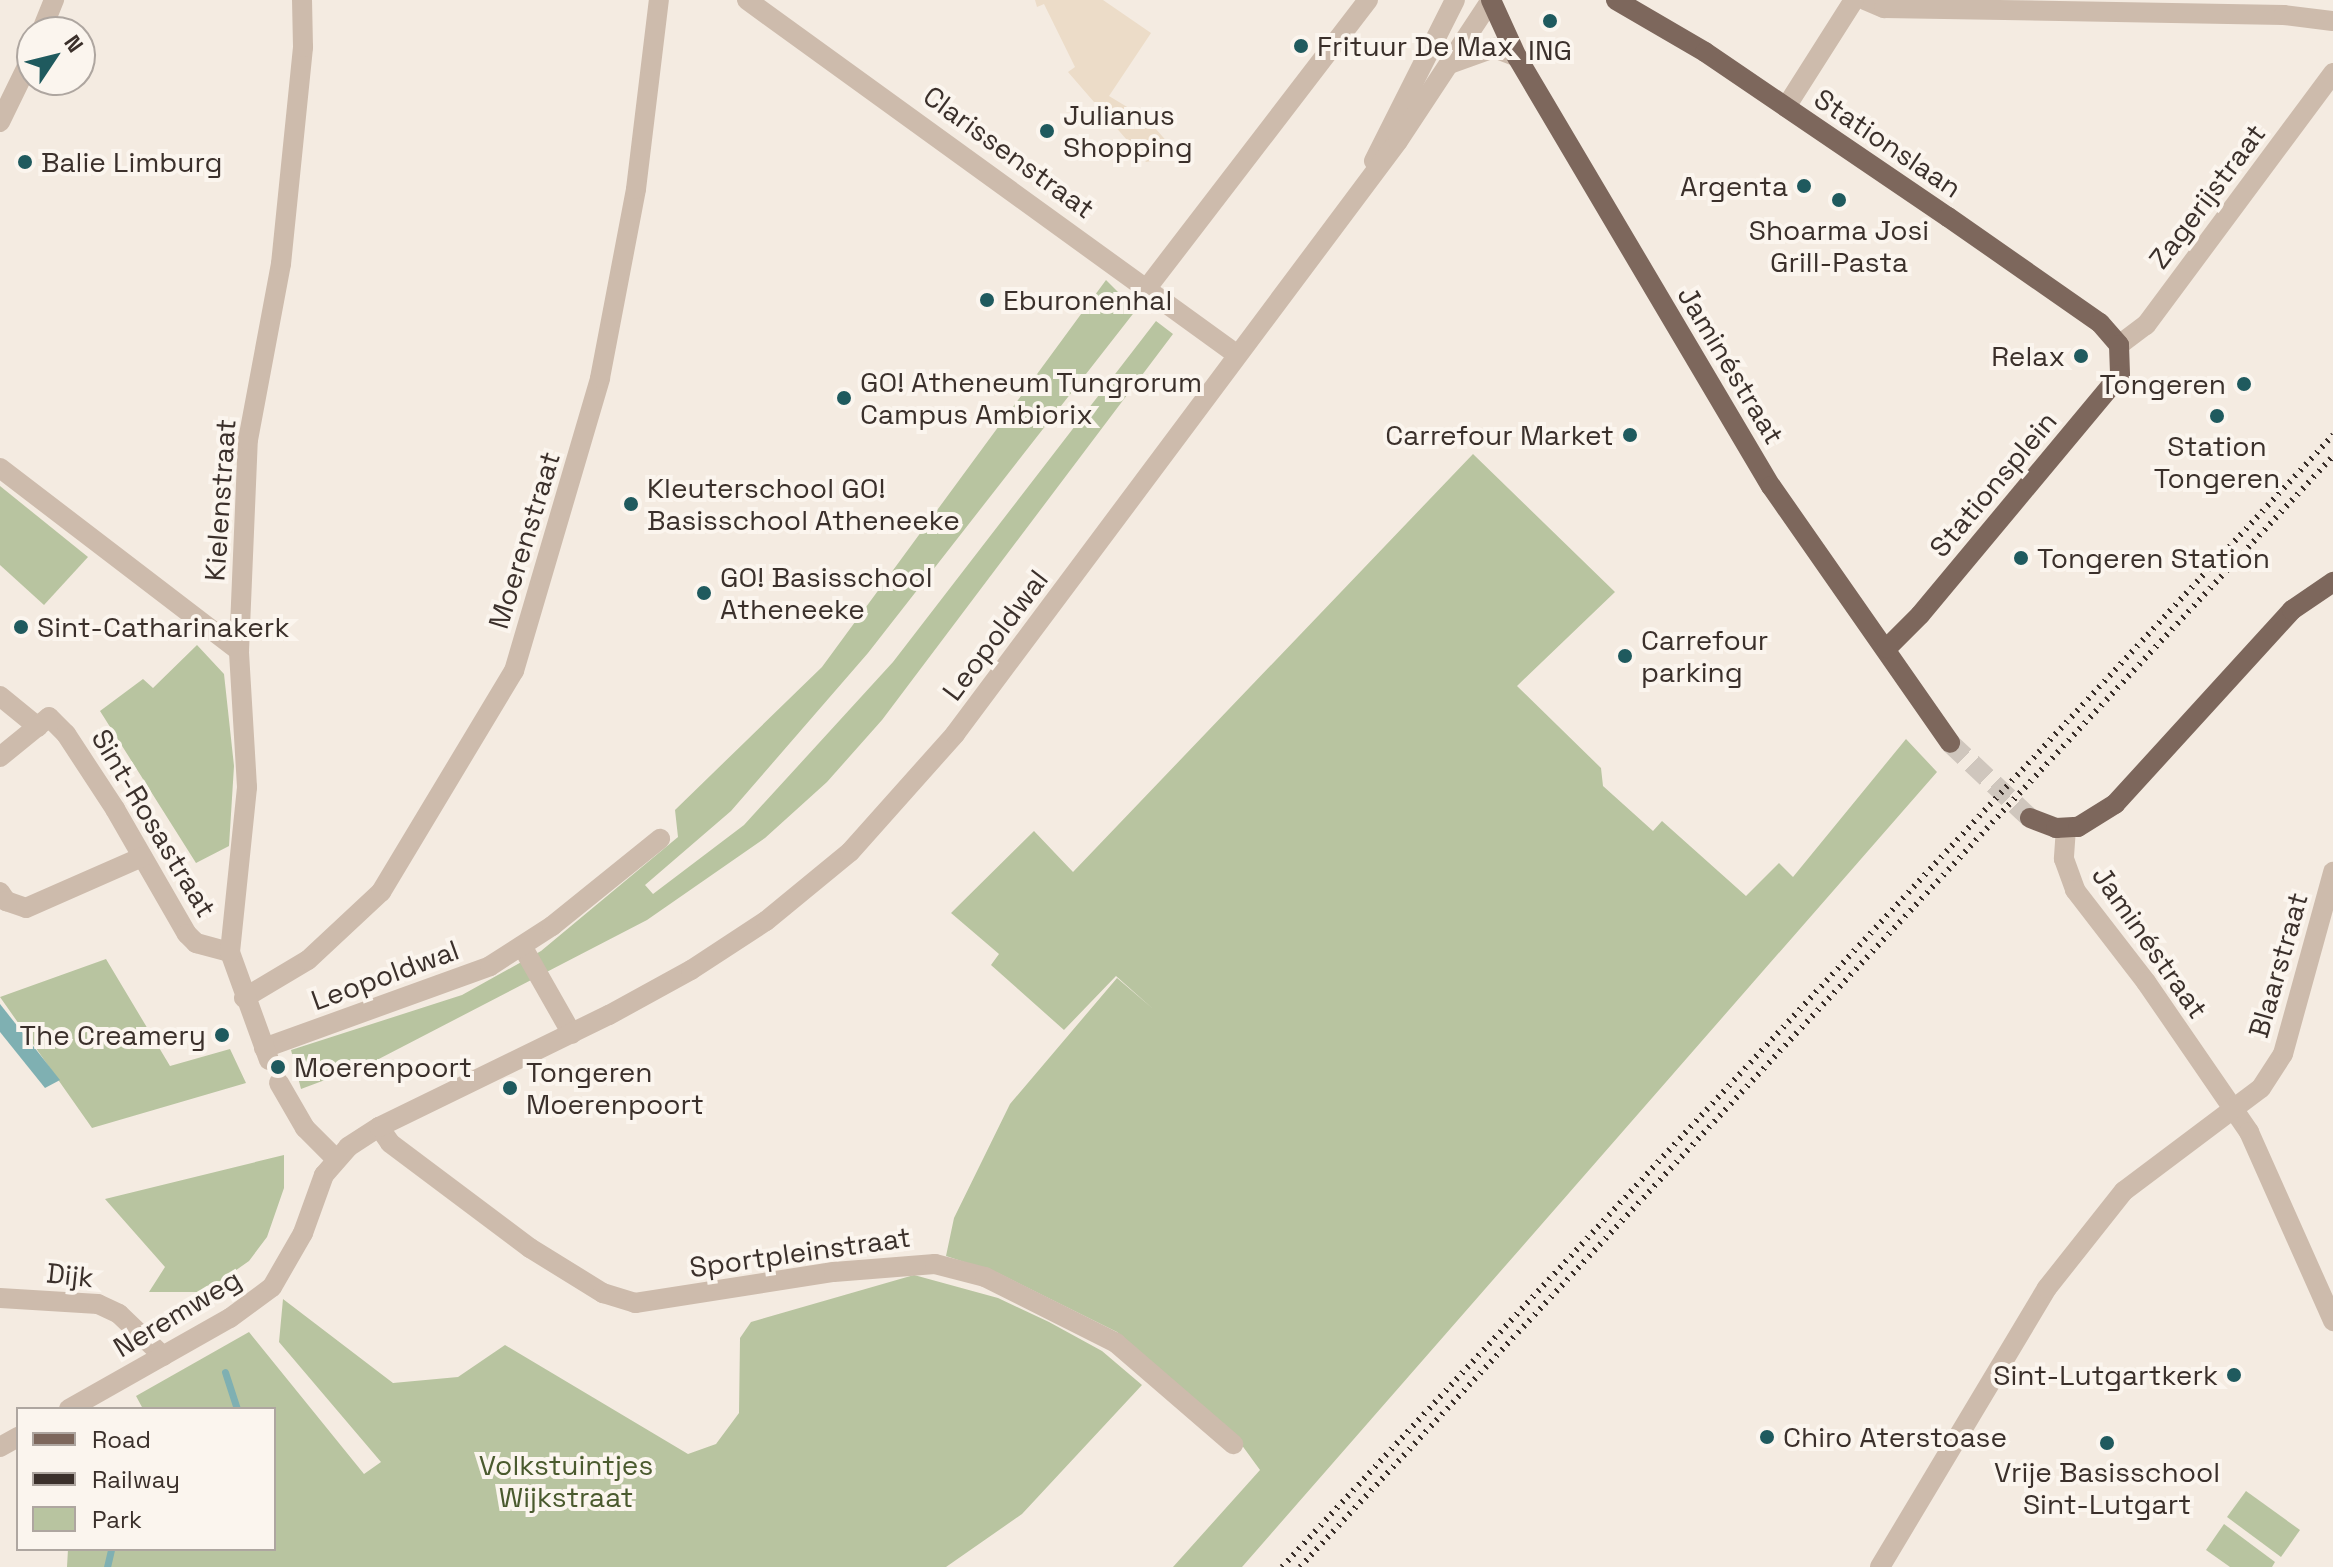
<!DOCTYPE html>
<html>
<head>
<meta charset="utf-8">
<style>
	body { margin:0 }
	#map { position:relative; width:2333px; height:1567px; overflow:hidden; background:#f4ebe1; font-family:"Space Grotesk",sans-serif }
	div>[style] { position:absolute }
	.green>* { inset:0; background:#b8c4a0 }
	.plaza>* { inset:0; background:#ecdcc8 }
	.water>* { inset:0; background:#7fb0b2 }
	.stream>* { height:7px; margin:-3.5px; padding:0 3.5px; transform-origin:3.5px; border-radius:3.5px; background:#7fb0b2 }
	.primary-tunnel>* { height:20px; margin-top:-10px; transform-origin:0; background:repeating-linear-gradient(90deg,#cfc6bd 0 20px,transparent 0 30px) }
	.minor>* { height:20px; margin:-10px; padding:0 10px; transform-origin:10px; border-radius:10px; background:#cdbbac }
	.tertiary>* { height:20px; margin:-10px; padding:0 10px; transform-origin:10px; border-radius:10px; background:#cdbbac }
	.primary>* { height:20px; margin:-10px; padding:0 10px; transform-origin:10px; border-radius:10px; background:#7d675c }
	.rail>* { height:6px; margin-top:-3px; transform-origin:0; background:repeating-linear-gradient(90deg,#3b302b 0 2px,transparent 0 8px) }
	.dots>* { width:22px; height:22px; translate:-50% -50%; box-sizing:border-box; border:4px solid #fbf5ee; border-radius:50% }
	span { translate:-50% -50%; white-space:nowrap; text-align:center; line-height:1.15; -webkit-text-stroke:8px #fbf5ee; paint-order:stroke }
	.poi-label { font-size:28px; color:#3b302b }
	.left { translate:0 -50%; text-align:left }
	.right { translate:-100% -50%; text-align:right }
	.street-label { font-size:28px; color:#3b302b }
	.park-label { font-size:28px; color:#4a5a2e }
	.legend { position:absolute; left:16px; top:1407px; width:260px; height:144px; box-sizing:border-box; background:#fbf5ee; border:2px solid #aea6a0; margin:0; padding:10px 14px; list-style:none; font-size:24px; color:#3b302b }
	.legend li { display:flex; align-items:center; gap:16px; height:40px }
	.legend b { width:40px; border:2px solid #aea6a0 }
	.north { position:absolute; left:16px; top:16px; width:80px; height:80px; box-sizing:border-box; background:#fbf5ee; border:2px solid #aea6a0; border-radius:50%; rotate:55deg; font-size:22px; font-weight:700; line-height:32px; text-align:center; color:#3b302b }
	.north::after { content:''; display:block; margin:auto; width:28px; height:36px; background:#1f5a5e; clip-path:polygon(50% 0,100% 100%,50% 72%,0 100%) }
</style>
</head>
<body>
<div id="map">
	<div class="green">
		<div style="clip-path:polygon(1106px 280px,1136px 310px,868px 653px,731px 811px,645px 885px,653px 894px,744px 825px,893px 662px,1156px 321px,1173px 334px,882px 720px,827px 782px,765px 838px,647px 920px,373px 1062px,301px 1089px,291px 1050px,462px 995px,541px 951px,678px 837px,675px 810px,822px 667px)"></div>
		<div style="clip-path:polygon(1473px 454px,1615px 592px,1517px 686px,1601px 768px,1603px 786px,1653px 831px,1662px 821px,1746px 896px,1779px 863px,1793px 877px,1906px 739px,1937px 772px,1242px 1567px,1173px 1567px,1260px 1470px,1233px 1433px,1117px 1332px,998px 1273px,946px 1256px,954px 1218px,1010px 1104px,1117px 978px,1152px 1008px,1116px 976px,1064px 1030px,991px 965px,999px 954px,951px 913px,1034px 831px,1073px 872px)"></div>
		<div style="clip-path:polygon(0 486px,88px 557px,44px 605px,0 565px)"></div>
		<div style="clip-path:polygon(197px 645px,224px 674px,234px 766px,229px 846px,196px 863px,100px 711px,143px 679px,153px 688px)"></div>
		<div style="clip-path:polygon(106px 959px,170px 1066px,230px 1049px,246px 1083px,92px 1128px,0 997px)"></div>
		<div style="clip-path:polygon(284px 1155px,284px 1188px,267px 1237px,249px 1261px,205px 1292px,149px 1292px,165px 1267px,105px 1199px)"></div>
		<div style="clip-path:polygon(914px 1275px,998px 1298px,1049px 1322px,1102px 1351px,1142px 1385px,1022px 1514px,946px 1567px,67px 1567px,68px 1549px,274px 1549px,274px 1409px,143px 1409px,136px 1396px,249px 1332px,364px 1474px,381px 1462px,279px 1342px,283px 1299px,393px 1383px,458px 1377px,505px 1345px,688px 1454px,716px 1444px,739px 1413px,740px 1338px,751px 1322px)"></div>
		<div style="clip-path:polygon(2246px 1491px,2300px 1530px,2281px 1557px,2227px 1517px)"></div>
		<div style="clip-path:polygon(2224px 1524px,2275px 1562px,2272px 1567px,2230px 1567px,2206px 1550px)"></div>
	</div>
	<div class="plaza">
		<div style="clip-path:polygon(1035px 0,1103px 0,1151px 33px,1109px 96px,1147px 119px,1170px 145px,1157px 160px,1146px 162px,1068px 72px,1075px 67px,1044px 4px,1037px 7px)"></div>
	</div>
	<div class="water">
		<div style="clip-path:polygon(0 1004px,60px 1080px,45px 1088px,0 1032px)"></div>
	</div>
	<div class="stream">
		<div style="left:225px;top:1372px;width:39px;rotate:72deg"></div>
		<div style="left:107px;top:1567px;width:18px;rotate:-77deg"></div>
	</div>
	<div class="primary-tunnel">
		<div style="left:1950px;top:743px;width:110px;rotate:43.2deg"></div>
	</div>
	<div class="minor">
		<div style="left:747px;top:0;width:604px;rotate:35.9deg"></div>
		<div style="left:1865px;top:0;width:21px;rotate:23deg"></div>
		<div style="left:1884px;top:8px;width:400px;rotate:1deg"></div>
		<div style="left:2284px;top:15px;width:49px;rotate:7deg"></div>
		<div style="left:41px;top:32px;width:35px;rotate:-68deg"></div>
		<div style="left:1786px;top:107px;width:127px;rotate:-57.6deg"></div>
		<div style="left:0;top:122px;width:73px;rotate:-64.1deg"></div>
		<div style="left:1147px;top:288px;width:363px;rotate:-52.5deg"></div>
		<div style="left:2119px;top:345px;width:34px;rotate:-37deg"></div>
		<div style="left:2146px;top:325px;width:314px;rotate:-53.4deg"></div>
		<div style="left:0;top:468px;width:301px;rotate:37.4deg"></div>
		<div style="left:0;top:696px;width:49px;rotate:39.2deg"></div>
		<div style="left:0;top:757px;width:63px;rotate:-39.2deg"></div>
		<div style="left:49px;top:717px;width:24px;rotate:45deg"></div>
		<div style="left:66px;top:734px;width:90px;rotate:56.8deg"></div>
		<div style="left:115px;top:809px;width:144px;rotate:60.1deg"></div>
		<div style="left:187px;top:934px;width:13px;rotate:45deg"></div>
		<div style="left:196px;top:943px;width:35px;rotate:15deg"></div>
		<div style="left:2066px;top:828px;width:31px;rotate:94deg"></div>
		<div style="left:2064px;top:859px;width:33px;rotate:70deg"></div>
		<div style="left:2075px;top:890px;width:116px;rotate:52.3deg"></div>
		<div style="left:2146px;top:982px;width:182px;rotate:55.5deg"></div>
		<div style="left:2249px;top:1132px;width:207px;rotate:66deg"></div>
		<div style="left:0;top:892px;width:11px;rotate:56deg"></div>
		<div style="left:6px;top:901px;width:21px;rotate:19deg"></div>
		<div style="left:26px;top:908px;width:127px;rotate:-23.7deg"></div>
		<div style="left:522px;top:946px;width:101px;rotate:60.4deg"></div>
		<div style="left:244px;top:998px;width:74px;rotate:-30.7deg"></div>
		<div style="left:308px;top:960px;width:100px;rotate:-43deg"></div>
		<div style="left:381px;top:892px;width:258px;rotate:-59deg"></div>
		<div style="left:514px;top:671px;width:305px;rotate:-73.6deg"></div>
		<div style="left:600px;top:378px;width:192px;rotate:-79.2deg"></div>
		<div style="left:636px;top:189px;width:190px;rotate:-83.1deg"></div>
		<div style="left:264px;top:1048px;width:240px;rotate:-19.9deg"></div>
		<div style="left:490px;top:966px;width:74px;rotate:-32.8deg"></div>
		<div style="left:552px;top:926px;width:139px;rotate:-38.9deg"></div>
		<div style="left:269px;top:1060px;width:115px;rotate:-109.9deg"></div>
		<div style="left:230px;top:952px;width:166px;rotate:-84.1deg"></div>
		<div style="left:247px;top:787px;width:136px;rotate:-93.4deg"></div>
		<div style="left:239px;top:651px;width:211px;rotate:-87.6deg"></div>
		<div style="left:248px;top:440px;width:179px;rotate:-79.4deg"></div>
		<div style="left:281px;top:264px;width:218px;rotate:-84.2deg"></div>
		<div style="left:303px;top:47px;width:47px;rotate:-91.2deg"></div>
		<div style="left:279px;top:1083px;width:52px;rotate:60deg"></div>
		<div style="left:305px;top:1128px;width:44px;rotate:45deg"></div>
		<div style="left:379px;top:1127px;width:19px;rotate:55deg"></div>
		<div style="left:390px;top:1143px;width:175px;rotate:36.9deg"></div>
		<div style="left:530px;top:1248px;width:86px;rotate:31.7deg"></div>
		<div style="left:603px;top:1293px;width:34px;rotate:17deg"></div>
		<div style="left:635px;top:1303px;width:201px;rotate:-8.9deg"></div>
		<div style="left:834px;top:1272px;width:101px;rotate:-4.5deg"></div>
		<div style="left:935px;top:1264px;width:52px;rotate:14.6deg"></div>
		<div style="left:985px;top:1277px;width:147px;rotate:26.7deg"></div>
		<div style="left:1116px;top:1343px;width:155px;rotate:40.8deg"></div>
		<div style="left:0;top:1298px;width:98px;rotate:3.5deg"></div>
		<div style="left:98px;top:1304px;width:23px;rotate:25deg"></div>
		<div style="left:119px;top:1314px;width:61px;rotate:43.7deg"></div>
		<div style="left:1880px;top:1567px;width:325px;rotate:-59.1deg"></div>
		<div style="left:2047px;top:1288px;width:124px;rotate:-51.6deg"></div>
		<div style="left:2124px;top:1191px;width:171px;rotate:-36.9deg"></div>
		<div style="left:2261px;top:1088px;width:40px;rotate:-57.1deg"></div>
		<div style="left:2283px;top:1054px;width:189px;rotate:-74.6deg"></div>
	</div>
	<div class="tertiary">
		<div style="left:1452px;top:63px;width:45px;rotate:-19.7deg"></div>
		<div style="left:1494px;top:48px;width:25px;rotate:21deg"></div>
		<div style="left:1374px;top:161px;width:180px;rotate:-63.3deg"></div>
		<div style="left:69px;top:1409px;width:185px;rotate:-29.5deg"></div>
		<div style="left:230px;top:1318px;width:52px;rotate:-36.4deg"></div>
		<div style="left:272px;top:1287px;width:62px;rotate:-60.1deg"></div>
		<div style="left:303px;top:1233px;width:62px;rotate:-70.1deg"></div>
		<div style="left:324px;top:1175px;width:37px;rotate:-49deg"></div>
		<div style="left:348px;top:1147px;width:37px;rotate:-33deg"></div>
		<div style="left:379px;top:1127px;width:256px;rotate:-26deg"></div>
		<div style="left:609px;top:1015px;width:94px;rotate:-28.8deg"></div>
		<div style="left:691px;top:970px;width:90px;rotate:-33.2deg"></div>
		<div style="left:766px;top:921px;width:109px;rotate:-39.4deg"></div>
		<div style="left:850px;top:852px;width:158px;rotate:-48.3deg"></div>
		<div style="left:955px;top:734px;width:740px;rotate:-53.24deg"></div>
		<div style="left:1398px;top:141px;width:169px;rotate:-56.6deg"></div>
		<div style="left:0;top:1447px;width:21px;rotate:-29deg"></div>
	</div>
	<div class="primary">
		<div style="left:1491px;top:0;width:63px;rotate:65.5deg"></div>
		<div style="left:1517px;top:57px;width:499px;rotate:59.4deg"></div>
		<div style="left:1771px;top:486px;width:313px;rotate:55.1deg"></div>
		<div style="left:1616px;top:0;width:103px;rotate:30.3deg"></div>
		<div style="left:1705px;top:52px;width:294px;rotate:34.2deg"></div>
		<div style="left:1948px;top:217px;width:185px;rotate:34.9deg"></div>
		<div style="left:2100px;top:323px;width:29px;rotate:49deg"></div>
		<div style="left:2119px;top:345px;width:30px;rotate:88deg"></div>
		<div style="left:2120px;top:375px;width:312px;rotate:129.8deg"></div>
		<div style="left:1920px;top:615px;width:47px;rotate:135deg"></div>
		<div style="left:2030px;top:818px;width:28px;rotate:21deg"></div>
		<div style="left:2056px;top:828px;width:22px;rotate:-3deg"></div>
		<div style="left:2078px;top:827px;width:44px;rotate:-31.9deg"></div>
		<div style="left:2115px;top:804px;width:263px;rotate:-47.6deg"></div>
		<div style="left:2292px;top:610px;width:50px;rotate:-34.3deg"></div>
	</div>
	<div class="rail">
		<div style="left:1282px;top:1567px;width:1545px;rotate:-47.12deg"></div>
		<div style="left:1300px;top:1567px;width:1517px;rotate:-47.08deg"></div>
	</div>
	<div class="dots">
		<div style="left:1550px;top:21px;background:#1f5a5e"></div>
		<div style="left:1301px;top:46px;background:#1f5a5e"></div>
		<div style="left:1047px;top:131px;background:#1f5a5e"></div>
		<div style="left:25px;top:162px;background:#1f5a5e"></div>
		<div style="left:1804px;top:186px;background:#1f5a5e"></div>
		<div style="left:1839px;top:200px;background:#1f5a5e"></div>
		<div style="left:987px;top:300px;background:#1f5a5e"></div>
		<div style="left:2081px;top:356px;background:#1f5a5e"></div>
		<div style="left:2244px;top:384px;background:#1f5a5e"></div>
		<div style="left:844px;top:398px;background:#1f5a5e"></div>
		<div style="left:2217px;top:416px;background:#1f5a5e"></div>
		<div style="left:1630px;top:435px;background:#1f5a5e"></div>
		<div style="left:631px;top:504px;background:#1f5a5e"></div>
		<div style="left:2021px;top:558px;background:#1f5a5e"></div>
		<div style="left:704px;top:593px;background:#1f5a5e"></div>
		<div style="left:21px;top:627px;background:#1f5a5e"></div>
		<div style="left:1625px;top:656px;background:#1f5a5e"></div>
		<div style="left:222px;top:1035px;background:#1f5a5e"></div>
		<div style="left:278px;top:1067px;background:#1f5a5e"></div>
		<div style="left:510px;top:1088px;background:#1f5a5e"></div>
		<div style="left:2234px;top:1375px;background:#1f5a5e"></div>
		<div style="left:1767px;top:1437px;background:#1f5a5e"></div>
		<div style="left:2107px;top:1443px;background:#1f5a5e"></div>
	</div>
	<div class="poi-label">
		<span class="left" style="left:1317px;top:46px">Frituur De Max</span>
		<span style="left:1550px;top:50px">ING</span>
		<span class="left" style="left:1063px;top:131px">Julianus<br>Shopping</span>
		<span class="left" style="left:41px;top:162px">Balie Limburg</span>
		<span class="right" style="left:1788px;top:186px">Argenta</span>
		<span style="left:1839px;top:246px">Shoarma Josi<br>Grill-Pasta</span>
		<span class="left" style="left:1003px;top:300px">Eburonenhal</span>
		<span class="right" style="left:2065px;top:356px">Relax</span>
		<span class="left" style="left:860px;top:398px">GO! Atheneum Tungrorum<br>Campus Ambiorix</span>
		<span class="right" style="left:2226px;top:384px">Tongeren</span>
		<span class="right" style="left:1614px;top:435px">Carrefour Market</span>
		<span style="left:2217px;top:462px">Station<br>Tongeren</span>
		<span class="left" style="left:647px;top:504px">Kleuterschool GO!<br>Basisschool Atheneeke</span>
		<span class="left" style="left:2037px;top:558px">Tongeren Station</span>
		<span class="left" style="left:720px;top:593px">GO! Basisschool<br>Atheneeke</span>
		<span class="left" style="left:37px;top:627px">Sint-Catharinakerk</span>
		<span class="left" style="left:1641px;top:656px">Carrefour<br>parking</span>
		<span class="right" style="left:206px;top:1035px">The Creamery</span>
		<span class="left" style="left:294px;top:1067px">Moerenpoort</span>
		<span class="left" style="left:526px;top:1088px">Tongeren<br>Moerenpoort</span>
		<span class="right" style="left:2218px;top:1375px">Sint-Lutgartkerk</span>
		<span class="left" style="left:1783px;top:1437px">Chiro Aterstoase</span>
		<span style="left:2107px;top:1488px">Vrije Basisschool<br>Sint-Lutgart</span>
	</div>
	<div class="street-label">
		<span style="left:1888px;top:143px;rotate:34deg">Stationslaan</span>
		<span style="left:1009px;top:152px;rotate:36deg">Clarissenstraat</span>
		<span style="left:2207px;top:196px;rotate:-53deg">Zagerijstraat</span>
		<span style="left:1731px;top:365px;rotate:59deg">Jaminéstraat</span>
		<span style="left:1993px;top:484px;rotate:-50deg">Stationsplein</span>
		<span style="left:220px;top:500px;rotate:-86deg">Kielenstraat</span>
		<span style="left:524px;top:540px;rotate:-73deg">Moerenstraat</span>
		<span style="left:995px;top:635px;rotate:-53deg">Leopoldwal</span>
		<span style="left:154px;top:823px;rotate:59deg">Sint-Rosastraat</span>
		<span style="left:2150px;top:942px;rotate:55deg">Jaminéstraat</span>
		<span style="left:2278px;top:965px;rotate:-74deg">Blaarstraat</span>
		<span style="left:385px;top:975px;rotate:-20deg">Leopoldwal</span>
		<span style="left:800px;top:1252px;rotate:-8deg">Sportpleinstraat</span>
		<span style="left:70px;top:1275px;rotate:6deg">Dijk</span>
		<span style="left:177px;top:1313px;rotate:-31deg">Neremweg</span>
	</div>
	<div class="park-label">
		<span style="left:566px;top:1481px">Volkstuintjes<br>Wijkstraat</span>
	</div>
	<ul class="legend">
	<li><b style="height:10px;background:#7d675c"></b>Road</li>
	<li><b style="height:10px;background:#3b302b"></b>Railway</li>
	<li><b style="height:22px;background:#b8c4a0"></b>Park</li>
	</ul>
	<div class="north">N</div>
</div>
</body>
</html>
